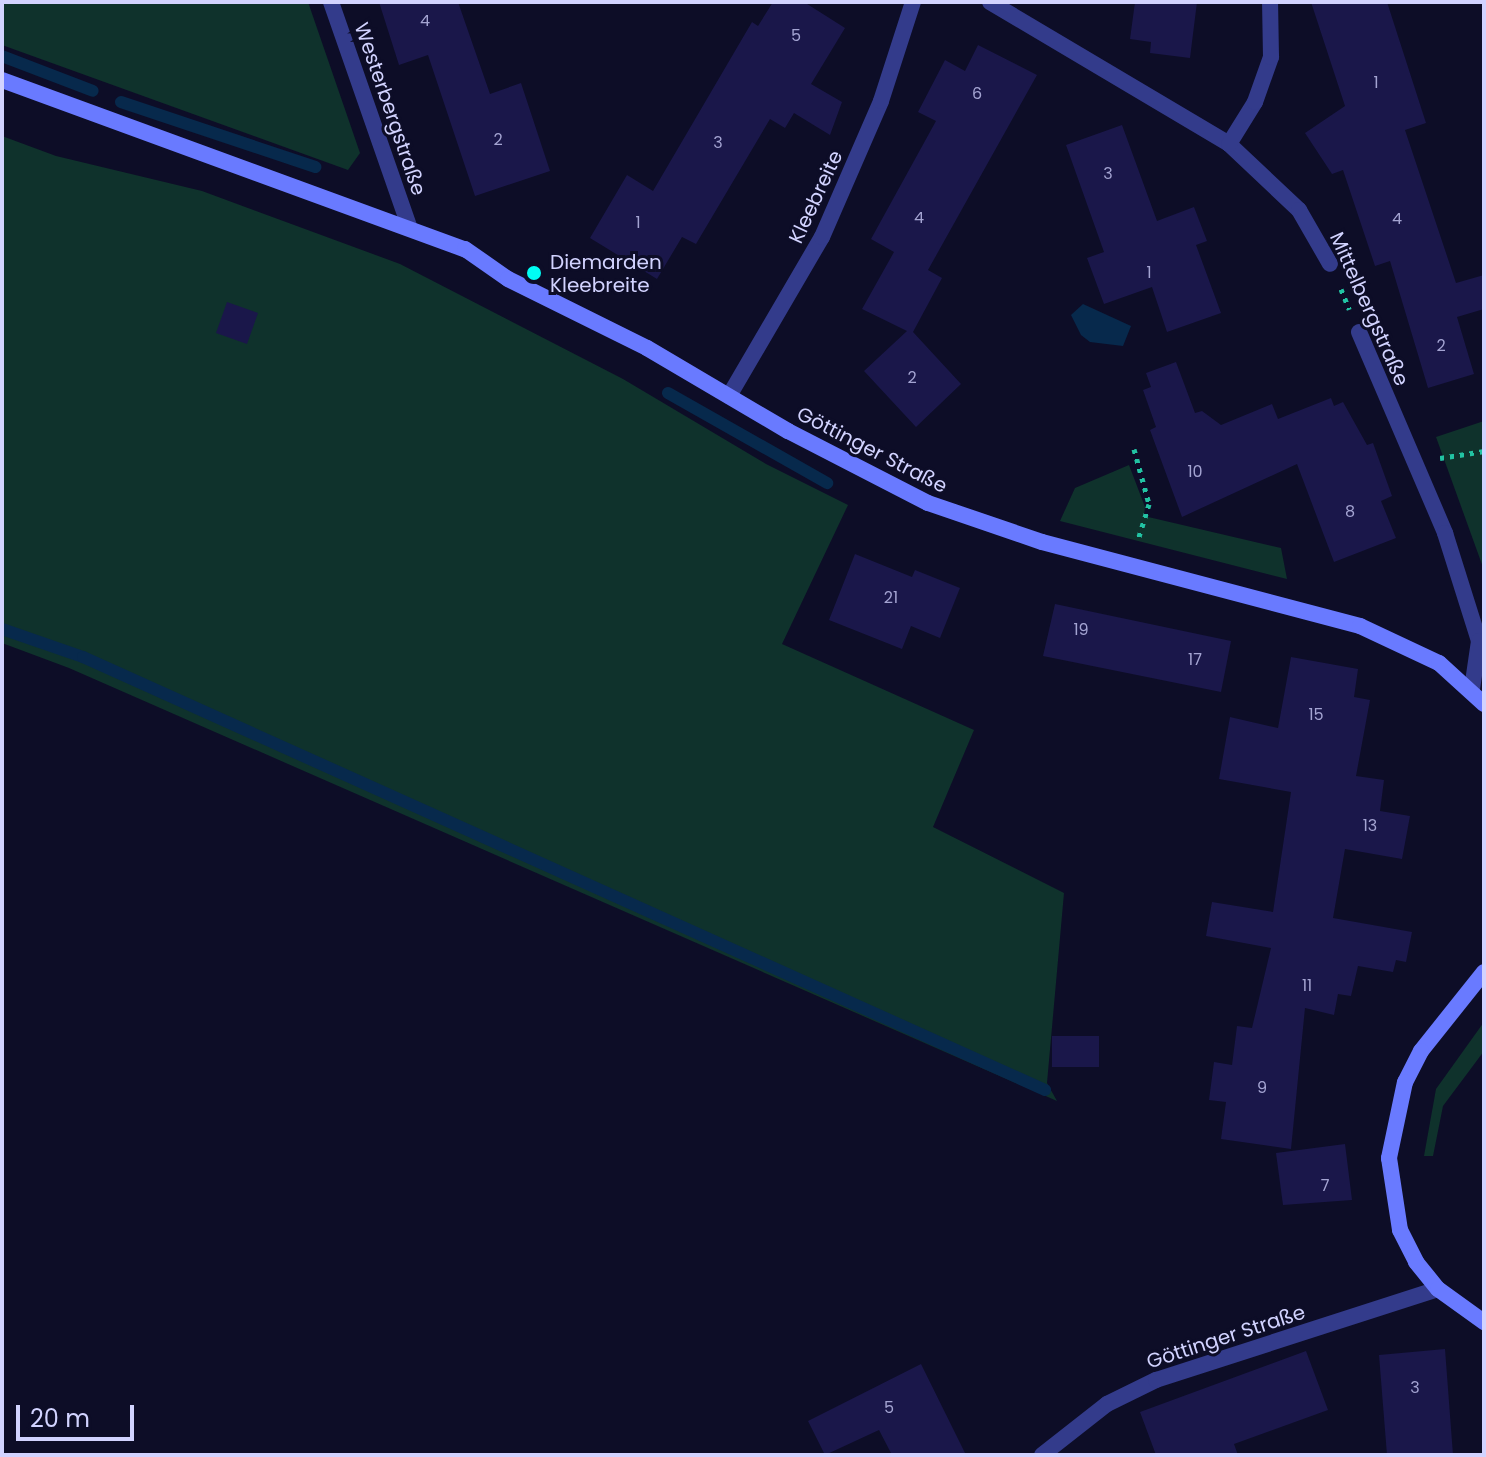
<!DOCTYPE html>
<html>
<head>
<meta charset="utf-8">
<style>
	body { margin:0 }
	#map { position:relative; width:1486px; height:1457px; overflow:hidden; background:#0d0d27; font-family:Poppins,sans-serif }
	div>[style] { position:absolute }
	.green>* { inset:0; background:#0f322c }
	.water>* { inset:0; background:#07294c }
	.stream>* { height:12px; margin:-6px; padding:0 6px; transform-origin:6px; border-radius:6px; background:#07294c }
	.building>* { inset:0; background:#1a174a }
	.path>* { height:5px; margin-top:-2.5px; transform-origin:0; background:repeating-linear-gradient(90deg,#22c3a3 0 4px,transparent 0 10px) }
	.street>* { height:16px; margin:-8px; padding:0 8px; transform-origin:8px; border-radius:8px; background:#333b8b }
	.secondary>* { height:16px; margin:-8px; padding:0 8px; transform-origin:8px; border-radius:8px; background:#697aff }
	.dots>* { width:22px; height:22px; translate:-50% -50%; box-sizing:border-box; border:4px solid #0d0d27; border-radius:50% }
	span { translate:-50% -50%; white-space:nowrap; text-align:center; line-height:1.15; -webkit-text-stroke:6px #0d0d27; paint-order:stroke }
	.number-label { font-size:16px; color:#a4a4d2 }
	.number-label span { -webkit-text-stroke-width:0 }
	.street-label { font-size:20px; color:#d2d3ff }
	.poi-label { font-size:20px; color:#d2d3ff }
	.left { translate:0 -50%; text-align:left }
	.frame { position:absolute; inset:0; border:4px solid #d2d3ff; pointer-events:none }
	.scale { position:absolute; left:16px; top:1405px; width:118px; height:36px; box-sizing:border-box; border:4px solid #d2d3ff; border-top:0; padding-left:10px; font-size:24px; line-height:28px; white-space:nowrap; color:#d2d3ff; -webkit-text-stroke:6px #0d0d27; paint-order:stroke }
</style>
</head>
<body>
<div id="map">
	<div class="green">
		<div style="clip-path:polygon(2px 2px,308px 2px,360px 153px,348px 170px,2px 45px)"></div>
		<div style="clip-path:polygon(2px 136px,56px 156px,202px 191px,400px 264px,623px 379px,766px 464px,848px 505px,782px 644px,974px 730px,933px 827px,1064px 893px,1047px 1083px,1057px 1101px,69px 668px,2px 643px)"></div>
		<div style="clip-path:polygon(1484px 421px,1484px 570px,1436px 437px)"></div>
		<div style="clip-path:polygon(1129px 465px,1145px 507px,1144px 516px,1281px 548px,1287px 579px,1060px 521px,1075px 488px)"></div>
		<div style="clip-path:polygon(1484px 1022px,1484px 1051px,1443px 1106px,1433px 1156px,1424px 1156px,1436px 1089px)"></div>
	</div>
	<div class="water">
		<div style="clip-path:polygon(1083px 304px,1131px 326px,1123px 346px,1090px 342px,1081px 335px,1071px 315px)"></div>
	</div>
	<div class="stream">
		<div style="left:2px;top:56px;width:97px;rotate:21deg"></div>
		<div style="left:121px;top:102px;width:205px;rotate:18.5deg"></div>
		<div style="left:668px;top:393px;width:183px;rotate:29.5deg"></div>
		<div style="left:2px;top:629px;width:86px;rotate:19.1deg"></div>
		<div style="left:83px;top:657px;width:1055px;rotate:24.23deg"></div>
	</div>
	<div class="building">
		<div style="clip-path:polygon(379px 2px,458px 2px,490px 94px,521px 83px,550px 171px,475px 196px,428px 55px,399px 65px)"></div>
		<div style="clip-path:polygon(773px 2px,804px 2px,845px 28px,811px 84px,842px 102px,830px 135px,794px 113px,785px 128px,770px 119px,696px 244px,682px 237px,657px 279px,590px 238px,627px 175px,653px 191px,752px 22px,758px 26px)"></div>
		<div style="clip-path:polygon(1135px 2px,1197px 2px,1190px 58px,1150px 53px,1151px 42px,1130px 39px)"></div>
		<div style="clip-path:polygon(1311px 2px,1387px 2px,1426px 123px,1405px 130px,1456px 283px,1484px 275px,1484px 309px,1457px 317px,1474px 374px,1428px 388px,1390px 261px,1375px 266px,1343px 170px,1332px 174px,1305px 133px,1345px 106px)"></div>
		<div style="clip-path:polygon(978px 45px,1037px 75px,928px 270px,942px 278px,913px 332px,961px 384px,916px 427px,864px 371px,907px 331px,862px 309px,894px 252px,871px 239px,936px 121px,918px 112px,945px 60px,965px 71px)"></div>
		<div style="clip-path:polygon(1122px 125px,1157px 221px,1194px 207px,1207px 241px,1196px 245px,1221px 313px,1167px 332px,1152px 287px,1104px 304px,1087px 258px,1104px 252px,1066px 145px)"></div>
		<div style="clip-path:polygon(227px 302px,258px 313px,247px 344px,216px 333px)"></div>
		<div style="clip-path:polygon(1176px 362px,1195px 413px,1202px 411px,1221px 425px,1272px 404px,1278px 419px,1331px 398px,1334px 406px,1343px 402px,1367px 445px,1373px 443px,1392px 496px,1381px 501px,1396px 538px,1334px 562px,1297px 464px,1182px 517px,1150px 430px,1156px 427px,1143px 390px,1151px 387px,1146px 373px)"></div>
		<div style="clip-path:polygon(855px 554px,912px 577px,915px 570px,960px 588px,940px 638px,911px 626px,902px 649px,829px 620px)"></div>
		<div style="clip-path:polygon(1055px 604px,1231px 641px,1221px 692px,1043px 656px)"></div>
		<div style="clip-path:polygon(1291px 657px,1358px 669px,1354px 697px,1370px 700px,1356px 776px,1384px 780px,1380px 811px,1410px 816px,1402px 859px,1345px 849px,1333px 918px,1412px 932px,1406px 962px,1396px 960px,1393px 972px,1358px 966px,1351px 996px,1338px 994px,1334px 1015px,1305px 1008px,1291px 1149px,1221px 1139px,1226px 1102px,1209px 1100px,1214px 1062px,1232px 1065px,1237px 1026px,1252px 1028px,1271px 948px,1206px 936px,1212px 902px,1273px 912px,1291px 792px,1219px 779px,1230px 717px,1278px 728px)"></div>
		<div style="clip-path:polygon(1052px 1036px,1099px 1036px,1099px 1067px,1052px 1067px)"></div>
		<div style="clip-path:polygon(1345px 1144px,1352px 1200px,1283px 1205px,1276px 1153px)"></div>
		<div style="clip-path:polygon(1445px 1349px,1453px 1455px,1387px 1455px,1379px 1355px)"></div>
		<div style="clip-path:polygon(1306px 1351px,1328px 1410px,1234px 1444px,1238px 1455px,1156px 1455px,1140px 1412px)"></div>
		<div style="clip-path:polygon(921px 1364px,966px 1455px,892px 1455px,879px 1430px,825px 1455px,808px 1421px)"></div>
	</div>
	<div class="path">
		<div style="left:1341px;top:289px;width:22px;rotate:68deg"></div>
		<div style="left:1134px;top:449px;width:57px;rotate:74.7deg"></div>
		<div style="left:1149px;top:504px;width:38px;rotate:107deg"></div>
		<div style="left:1440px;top:458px;width:45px;rotate:-9deg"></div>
	</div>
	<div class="street">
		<div style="left:331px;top:2px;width:240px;rotate:70.8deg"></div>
		<div style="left:990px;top:2px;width:278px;rotate:30.7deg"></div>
		<div style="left:1229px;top:144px;width:96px;rotate:43.3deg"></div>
		<div style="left:1299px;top:210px;width:62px;rotate:60.1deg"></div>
		<div style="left:1229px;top:144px;width:49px;rotate:-58.2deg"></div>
		<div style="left:1255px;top:102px;width:48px;rotate:-70.4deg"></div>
		<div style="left:1271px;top:57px;width:55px;rotate:-91deg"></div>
		<div style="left:1359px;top:332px;width:219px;rotate:66.8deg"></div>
		<div style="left:1445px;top:533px;width:113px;rotate:72.5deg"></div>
		<div style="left:1479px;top:641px;width:49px;rotate:98.3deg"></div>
		<div style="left:729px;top:396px;width:184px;rotate:-59.7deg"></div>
		<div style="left:822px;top:237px;width:148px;rotate:-66.5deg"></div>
		<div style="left:881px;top:101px;width:104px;rotate:-72.1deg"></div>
		<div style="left:1042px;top:1455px;width:83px;rotate:-38.1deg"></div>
		<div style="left:1107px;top:1404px;width:55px;rotate:-26.1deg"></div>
		<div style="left:1156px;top:1380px;width:296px;rotate:-17.9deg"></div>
	</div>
	<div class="secondary">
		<div style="left:2px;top:80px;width:493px;rotate:20.1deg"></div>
		<div style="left:465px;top:249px;width:52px;rotate:34.9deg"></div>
		<div style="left:508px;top:279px;width:155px;rotate:26.4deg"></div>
		<div style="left:647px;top:348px;width:164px;rotate:30.5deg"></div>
		<div style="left:788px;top:431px;width:157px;rotate:27.2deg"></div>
		<div style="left:928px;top:503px;width:120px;rotate:18.9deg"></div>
		<div style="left:1042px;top:542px;width:329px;rotate:14.8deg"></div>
		<div style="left:1360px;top:626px;width:87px;rotate:25.1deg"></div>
		<div style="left:1439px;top:663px;width:61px;rotate:42.3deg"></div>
		<div style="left:1484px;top:972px;width:101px;rotate:128.6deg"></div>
		<div style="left:1421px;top:1051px;width:35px;rotate:117deg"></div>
		<div style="left:1405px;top:1082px;width:78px;rotate:101.9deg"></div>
		<div style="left:1389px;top:1158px;width:73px;rotate:81.3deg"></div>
		<div style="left:1400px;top:1230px;width:36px;rotate:63deg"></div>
		<div style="left:1416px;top:1262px;width:35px;rotate:51deg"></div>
		<div style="left:1438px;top:1289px;width:57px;rotate:35.7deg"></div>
	</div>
	<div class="dots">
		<div style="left:534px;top:273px;background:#00fdf4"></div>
	</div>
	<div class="number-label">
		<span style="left:425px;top:21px">4</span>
		<span style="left:796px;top:36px">5</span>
		<span style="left:1376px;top:83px">1</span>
		<span style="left:977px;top:94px">6</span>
		<span style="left:498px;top:140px">2</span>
		<span style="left:718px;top:143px">3</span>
		<span style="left:1108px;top:174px">3</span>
		<span style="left:919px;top:218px">4</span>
		<span style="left:1397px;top:219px">4</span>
		<span style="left:638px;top:223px">1</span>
		<span style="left:1149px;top:273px">1</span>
		<span style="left:1441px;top:346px">2</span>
		<span style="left:912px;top:378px">2</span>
		<span style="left:1195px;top:472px">10</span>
		<span style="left:1350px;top:512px">8</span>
		<span style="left:891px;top:598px">21</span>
		<span style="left:1081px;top:630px">19</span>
		<span style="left:1195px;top:660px">17</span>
		<span style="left:1316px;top:715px">15</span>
		<span style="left:1370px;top:826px">13</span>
		<span style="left:1307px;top:986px">11</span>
		<span style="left:1262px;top:1088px">9</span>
		<span style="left:1325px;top:1186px">7</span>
		<span style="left:1415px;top:1388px">3</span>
		<span style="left:889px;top:1408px">5</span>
	</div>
	<div class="street-label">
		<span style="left:390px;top:109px;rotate:71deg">Westerbergstraße</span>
		<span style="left:816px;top:197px;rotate:-65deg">Kleebreite</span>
		<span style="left:1369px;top:309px;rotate:66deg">Mittelbergstraße</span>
		<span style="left:872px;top:450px;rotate:27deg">Göttinger Straße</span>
		<span style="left:1226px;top:1337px;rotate:-18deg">Göttinger Straße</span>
	</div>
	<div class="poi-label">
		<span class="left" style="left:550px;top:274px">Diemarden<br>Kleebreite</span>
	</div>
	<div class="frame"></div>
	<div class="scale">20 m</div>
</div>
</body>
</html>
